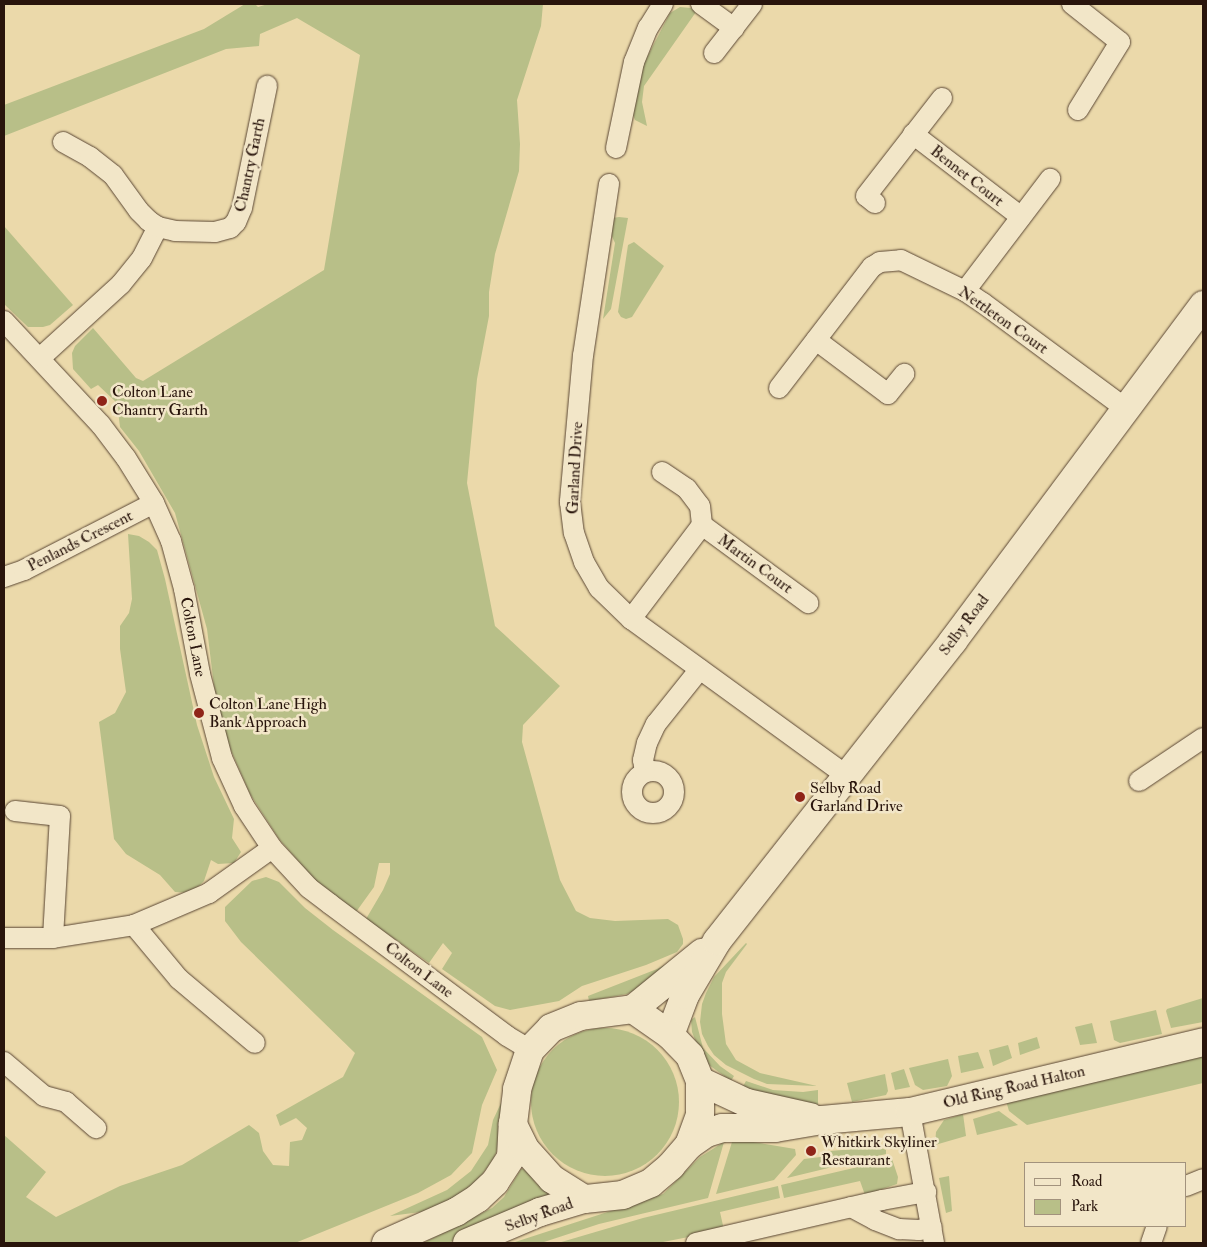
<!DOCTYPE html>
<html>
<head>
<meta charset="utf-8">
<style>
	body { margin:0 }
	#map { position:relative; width:1207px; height:1247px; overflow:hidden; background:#ebd9aa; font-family:"IM FELL Double Pica",serif }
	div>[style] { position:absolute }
	.green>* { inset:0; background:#b8bf88 }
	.round { border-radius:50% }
	.roads { filter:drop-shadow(0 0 1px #5a4634) drop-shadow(0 0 1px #5a4634) }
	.street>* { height:20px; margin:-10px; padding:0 10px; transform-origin:10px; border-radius:10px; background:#f2e6c8 }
	.street>.ring { margin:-10px; padding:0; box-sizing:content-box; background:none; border:20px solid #f2e6c8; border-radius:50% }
	.secondary>* { height:28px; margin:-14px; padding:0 14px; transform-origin:14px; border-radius:14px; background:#f2e6c8 }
	.dots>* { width:14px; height:14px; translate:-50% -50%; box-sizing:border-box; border:2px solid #f2e6c8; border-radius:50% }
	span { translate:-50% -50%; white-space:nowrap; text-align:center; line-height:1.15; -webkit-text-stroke:5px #f2e6c8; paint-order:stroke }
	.street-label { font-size:16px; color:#29150c }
	.poi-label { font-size:16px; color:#29150c }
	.left { translate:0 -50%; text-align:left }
	.frame { position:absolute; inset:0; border:5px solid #29150c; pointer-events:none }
	.legend { position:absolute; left:1024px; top:1162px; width:162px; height:65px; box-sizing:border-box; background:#f2e6c8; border:1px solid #a2927d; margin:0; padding:6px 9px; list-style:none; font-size:15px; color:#29150c }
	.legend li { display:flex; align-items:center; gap:10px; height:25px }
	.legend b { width:25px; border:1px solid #a2927d }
</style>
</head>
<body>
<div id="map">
	<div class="green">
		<div style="clip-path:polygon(245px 4px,255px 4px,258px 7px,268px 4px,543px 4px,541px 26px,517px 100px,520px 144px,519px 171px,495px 254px,489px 292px,489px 316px,477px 379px,467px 483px,495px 626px,560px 686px,523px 725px,522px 742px,560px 880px,576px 911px,590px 918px,615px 921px,668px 919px,678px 925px,683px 939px,683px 944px,677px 952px,646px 965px,582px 986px,559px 1001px,510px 1010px,495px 1006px,442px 969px,452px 953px,443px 943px,429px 963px,366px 919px,383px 890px,390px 874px,390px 863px,379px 863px,374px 887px,356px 912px,314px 879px,279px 839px,250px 794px,229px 746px,215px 694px,207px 629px,175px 513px,139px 451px,120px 427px,117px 403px,98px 385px,91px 389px,73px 369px,72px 353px,75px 346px,93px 328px,136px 378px,143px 381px,324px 270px,360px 55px,297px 18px,260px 34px,259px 46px,226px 49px,4px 136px,4px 105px,204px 29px)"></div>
		<div style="clip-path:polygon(680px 7px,691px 8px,696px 12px,644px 86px,642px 102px,647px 126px,635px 120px,632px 112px,643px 65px,670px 13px)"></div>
		<div style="clip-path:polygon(619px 217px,628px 218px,611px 309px,603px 319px,615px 243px,609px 230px,613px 218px)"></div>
		<div style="clip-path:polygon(4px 226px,73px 305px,50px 325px,43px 327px,28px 327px,4px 304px)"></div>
		<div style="clip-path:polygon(634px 242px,664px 266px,632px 317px,626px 319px,621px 317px,618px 312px,628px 245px)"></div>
		<div style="clip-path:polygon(128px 534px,139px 536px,149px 542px,157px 550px,165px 579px,197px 725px,214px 777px,234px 819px,232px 838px,241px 852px,234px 863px,218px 864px,211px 860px,204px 881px,192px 893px,175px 892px,160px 875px,126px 854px,114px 839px,99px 722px,115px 713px,126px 692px,120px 649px,120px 626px,129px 613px,132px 599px)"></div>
		<div style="clip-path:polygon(266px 877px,279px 882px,305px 908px,333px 930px,482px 1037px,497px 1070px,482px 1105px,472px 1153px,451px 1175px,418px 1193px,295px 1243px,4px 1243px,4px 1135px,46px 1172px,26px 1197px,56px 1217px,120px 1186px,182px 1165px,249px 1125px,259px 1133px,263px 1151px,273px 1165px,289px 1166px,290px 1142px,302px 1140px,307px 1128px,296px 1118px,280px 1126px,276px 1115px,343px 1077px,355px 1053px,241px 942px,225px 921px,225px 907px,252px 881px)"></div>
		<div style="clip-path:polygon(746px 943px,747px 944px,726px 972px,722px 983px,722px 1014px,726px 1044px,736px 1060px,760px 1073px,817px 1086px,767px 1084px,754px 1079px,726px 1065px,714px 1055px,708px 1046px,702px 1034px,700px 1022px,702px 1004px,706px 993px,714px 977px)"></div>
		<div style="clip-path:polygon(676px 959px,656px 981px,627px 994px,589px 1001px,588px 996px,657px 969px)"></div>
		<div style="clip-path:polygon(1203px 998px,1203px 1022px,1171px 1028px,1166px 1011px,1167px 1009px)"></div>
		<div style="clip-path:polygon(1156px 1010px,1162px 1034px,1120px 1043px,1114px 1040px,1110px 1021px)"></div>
		<div style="clip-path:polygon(695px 1017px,703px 1048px,720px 1066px,734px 1076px,731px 1081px,709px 1065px,702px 1057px,692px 1032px,691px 1020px)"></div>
		<div style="clip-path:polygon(1092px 1023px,1097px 1043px,1080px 1045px,1075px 1027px)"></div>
		<div class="round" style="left:531px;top:1028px;width:148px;height:148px"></div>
		<div style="clip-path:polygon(1037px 1037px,1040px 1048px,1020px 1055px,1018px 1043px)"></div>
		<div style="clip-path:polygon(1008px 1045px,1012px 1058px,993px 1066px,989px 1050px)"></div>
		<div style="clip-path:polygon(978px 1052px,984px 1068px,961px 1073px,958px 1056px)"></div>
		<div style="clip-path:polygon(1203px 1056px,1203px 1083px,1027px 1125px,1009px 1111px,1006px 1101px)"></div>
		<div style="clip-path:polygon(948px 1059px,952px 1076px,947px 1086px,923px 1090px,915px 1085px,909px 1068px)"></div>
		<div style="clip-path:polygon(904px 1069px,910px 1087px,895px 1090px,891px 1073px)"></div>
		<div style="clip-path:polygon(885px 1074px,888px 1091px,886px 1095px,852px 1102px,847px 1083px)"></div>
		<div style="clip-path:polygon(746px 1081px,773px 1090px,803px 1092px,818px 1090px,818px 1104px,805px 1105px,742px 1088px)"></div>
		<div style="clip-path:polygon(501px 1103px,502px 1129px,499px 1144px,494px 1158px,476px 1183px,436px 1210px,390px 1216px,447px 1190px,471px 1171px,488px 1145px,493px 1120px)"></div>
		<div style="clip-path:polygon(999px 1111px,1018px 1125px,977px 1135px,973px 1119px)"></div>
		<div style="clip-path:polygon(963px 1114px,966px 1136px,935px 1145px,936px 1132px,944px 1120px)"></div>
		<div style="clip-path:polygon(747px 1141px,795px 1149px,796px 1155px,774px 1180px,716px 1194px,732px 1142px)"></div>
		<div style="clip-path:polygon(724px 1142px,708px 1198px,599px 1224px,541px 1243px,512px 1243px,663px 1194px,700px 1157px)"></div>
		<div style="clip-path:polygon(879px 1147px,886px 1150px,886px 1154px,787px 1178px,804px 1159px,829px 1156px,830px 1151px)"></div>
		<div style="clip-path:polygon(892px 1159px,898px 1177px,897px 1184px,865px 1195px,860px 1181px,784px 1198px,781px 1185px)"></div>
		<div style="clip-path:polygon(521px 1169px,525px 1169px,536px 1183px,551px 1196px,448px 1243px,423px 1243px,492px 1208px,504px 1197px)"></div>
		<div style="clip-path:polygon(949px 1176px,952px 1211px,946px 1213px,939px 1178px)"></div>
		<div style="clip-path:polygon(778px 1186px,780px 1198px,720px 1212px,724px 1230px,658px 1243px,558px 1243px,643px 1218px)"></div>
	</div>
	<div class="roads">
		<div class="street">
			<div style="left:701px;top:4px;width:41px;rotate:36deg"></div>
			<div style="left:1072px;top:4px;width:61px;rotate:38.4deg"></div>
			<div style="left:1120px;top:42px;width:80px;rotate:121.7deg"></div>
			<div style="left:714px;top:53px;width:62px;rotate:-52.2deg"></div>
			<div style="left:913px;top:134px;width:136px;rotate:37.5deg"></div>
			<div style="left:63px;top:142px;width:31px;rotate:29deg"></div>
			<div style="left:90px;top:157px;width:29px;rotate:38deg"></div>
			<div style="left:113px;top:175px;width:44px;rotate:54.2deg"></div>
			<div style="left:139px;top:211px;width:14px;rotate:45deg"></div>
			<div style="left:149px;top:221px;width:11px;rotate:34deg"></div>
			<div style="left:616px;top:148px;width:88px;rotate:-78.2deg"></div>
			<div style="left:634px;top:62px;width:37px;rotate:-68deg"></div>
			<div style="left:648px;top:28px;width:28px;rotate:-58deg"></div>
			<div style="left:609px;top:184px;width:173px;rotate:98.6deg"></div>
			<div style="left:583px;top:355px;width:148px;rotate:95.1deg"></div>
			<div style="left:570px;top:502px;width:31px;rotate:83deg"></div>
			<div style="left:574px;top:533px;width:31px;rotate:71deg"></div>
			<div style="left:584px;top:562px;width:30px;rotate:60deg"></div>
			<div style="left:599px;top:588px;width:45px;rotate:44.1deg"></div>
			<div style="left:631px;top:619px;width:266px;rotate:36deg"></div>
			<div style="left:875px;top:203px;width:11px;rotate:-142deg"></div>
			<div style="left:866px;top:196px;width:124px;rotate:-52.2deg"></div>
			<div style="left:965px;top:291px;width:141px;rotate:-52.8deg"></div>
			<div style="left:4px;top:321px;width:142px;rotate:47deg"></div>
			<div style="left:101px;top:425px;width:41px;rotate:52.9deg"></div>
			<div style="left:126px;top:458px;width:53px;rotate:58.1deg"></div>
			<div style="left:154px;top:503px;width:42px;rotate:65.9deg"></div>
			<div style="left:171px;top:541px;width:50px;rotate:74.8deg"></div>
			<div style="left:184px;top:589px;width:86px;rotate:79.3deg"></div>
			<div style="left:200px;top:674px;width:87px;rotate:75.3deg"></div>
			<div style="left:222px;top:758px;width:53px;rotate:65.4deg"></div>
			<div style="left:244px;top:806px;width:50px;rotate:56.3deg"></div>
			<div style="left:272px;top:848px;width:54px;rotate:47.2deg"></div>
			<div style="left:309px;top:888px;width:26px;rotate:37deg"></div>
			<div style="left:330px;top:904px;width:221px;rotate:36.7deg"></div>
			<div style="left:507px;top:1036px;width:27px;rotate:31deg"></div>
			<div style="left:816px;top:340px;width:90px;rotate:36.9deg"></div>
			<div style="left:888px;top:394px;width:26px;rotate:-51deg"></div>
			<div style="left:40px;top:358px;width:110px;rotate:-42.4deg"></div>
			<div style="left:121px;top:284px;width:33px;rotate:-51deg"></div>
			<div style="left:142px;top:258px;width:35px;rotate:-63deg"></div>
			<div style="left:158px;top:227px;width:17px;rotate:13deg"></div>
			<div style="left:175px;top:231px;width:40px;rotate:1.4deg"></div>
			<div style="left:215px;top:232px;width:16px;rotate:-15deg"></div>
			<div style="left:230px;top:228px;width:8px;rotate:-45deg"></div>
			<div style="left:236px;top:222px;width:15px;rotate:-67deg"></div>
			<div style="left:242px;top:208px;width:125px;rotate:-78.4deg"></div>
			<div style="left:779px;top:388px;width:153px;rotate:-52.5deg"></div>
			<div style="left:872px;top:267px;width:9px;rotate:-32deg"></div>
			<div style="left:880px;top:262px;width:21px;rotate:-5deg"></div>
			<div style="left:901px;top:260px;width:71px;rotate:25.8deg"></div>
			<div style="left:965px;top:291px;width:22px;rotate:34deg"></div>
			<div style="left:983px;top:303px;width:178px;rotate:36.5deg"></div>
			<div style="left:662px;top:472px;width:30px;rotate:34deg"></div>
			<div style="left:687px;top:489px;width:21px;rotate:53deg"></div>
			<div style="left:700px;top:506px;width:19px;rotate:84deg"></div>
			<div style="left:4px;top:577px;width:21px;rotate:-19deg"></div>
			<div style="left:24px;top:570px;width:146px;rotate:-27.3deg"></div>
			<div style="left:631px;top:619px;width:118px;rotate:-52.9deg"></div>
			<div style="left:702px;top:525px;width:132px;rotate:36.3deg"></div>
			<div class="ring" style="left:632px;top:771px;width:22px;height:22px"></div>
			<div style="left:645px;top:772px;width:12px;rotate:-99deg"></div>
			<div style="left:643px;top:760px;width:17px;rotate:-77deg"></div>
			<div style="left:647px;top:743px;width:21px;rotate:-65deg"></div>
			<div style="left:656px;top:724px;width:70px;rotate:-51.3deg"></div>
			<div style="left:1139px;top:781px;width:77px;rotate:-33.9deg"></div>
			<div style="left:15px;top:811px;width:45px;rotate:6.3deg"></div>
			<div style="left:60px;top:816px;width:122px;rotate:93.3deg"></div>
			<div style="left:134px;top:925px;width:70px;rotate:50.2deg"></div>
			<div style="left:179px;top:979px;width:99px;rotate:40.1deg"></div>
			<div style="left:4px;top:938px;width:49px"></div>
			<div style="left:53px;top:938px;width:82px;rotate:-9.1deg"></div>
			<div style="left:134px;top:925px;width:82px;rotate:-23.1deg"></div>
			<div style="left:209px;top:893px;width:77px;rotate:-35.5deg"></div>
			<div style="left:4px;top:1062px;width:52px;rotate:40.4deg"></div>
			<div style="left:44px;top:1096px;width:23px;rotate:15deg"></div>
			<div style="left:66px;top:1102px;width:40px;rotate:41deg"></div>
			<div style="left:910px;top:1112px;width:133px;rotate:79.6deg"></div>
			<div style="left:1186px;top:1186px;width:18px;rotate:-22deg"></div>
			<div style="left:851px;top:1207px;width:27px;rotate:28deg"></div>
			<div style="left:875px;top:1220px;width:26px;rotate:21deg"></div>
			<div style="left:899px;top:1229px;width:20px;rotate:3deg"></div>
			<div style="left:919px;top:1230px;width:13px;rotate:-13deg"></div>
			<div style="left:696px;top:1243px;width:191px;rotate:-13deg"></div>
			<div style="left:882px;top:1200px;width:45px;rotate:-10.3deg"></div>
			<div style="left:1151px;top:1243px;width:18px;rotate:-71deg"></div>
		</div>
		<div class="secondary">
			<div style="left:633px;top:1009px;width:89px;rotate:-39.1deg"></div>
			<div style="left:670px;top:1035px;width:43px;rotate:-69.4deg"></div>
			<div style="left:685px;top:995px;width:63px;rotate:-59.3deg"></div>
			<div style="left:717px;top:941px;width:382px;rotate:-51.8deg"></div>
			<div style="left:953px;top:641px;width:419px;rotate:-53.3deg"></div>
			<div style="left:700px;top:1081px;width:52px;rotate:25.1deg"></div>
			<div style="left:747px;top:1103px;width:65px;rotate:12.5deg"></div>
			<div style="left:689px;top:1145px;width:21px;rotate:-35deg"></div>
			<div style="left:706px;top:1133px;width:17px;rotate:-17deg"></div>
			<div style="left:722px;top:1128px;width:53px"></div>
			<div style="left:775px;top:1128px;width:48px;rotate:-9.7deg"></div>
			<div style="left:822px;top:1120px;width:88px;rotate:-5.2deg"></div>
			<div style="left:910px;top:1112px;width:301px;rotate:-13.4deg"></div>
			<div style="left:386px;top:1243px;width:77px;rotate:-23.9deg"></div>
			<div style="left:456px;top:1212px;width:26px;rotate:-32deg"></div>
			<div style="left:478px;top:1198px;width:23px;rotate:-43deg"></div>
			<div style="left:495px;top:1182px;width:30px;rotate:-57deg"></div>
			<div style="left:511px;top:1157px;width:33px;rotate:-87deg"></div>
			<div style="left:513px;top:1124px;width:35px;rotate:-83deg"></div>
			<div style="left:517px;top:1089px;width:41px;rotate:-71.6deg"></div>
			<div style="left:530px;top:1050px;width:30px;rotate:-46deg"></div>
			<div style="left:551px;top:1028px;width:32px;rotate:-22deg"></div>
			<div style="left:581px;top:1016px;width:52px;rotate:-7.7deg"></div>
			<div style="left:633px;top:1009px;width:45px;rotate:35.1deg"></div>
			<div style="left:670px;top:1035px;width:29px;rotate:46deg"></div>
			<div style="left:690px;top:1056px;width:27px;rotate:68deg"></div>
			<div style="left:700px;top:1081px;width:34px;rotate:90deg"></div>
			<div style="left:700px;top:1115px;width:32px;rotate:110deg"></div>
			<div style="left:689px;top:1145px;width:28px;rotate:131deg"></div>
			<div style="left:671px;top:1166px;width:26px;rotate:140deg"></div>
			<div style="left:651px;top:1183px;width:30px;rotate:157deg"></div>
			<div style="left:623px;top:1195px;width:39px;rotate:174deg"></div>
			<div style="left:584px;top:1199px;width:38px;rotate:-148deg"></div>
			<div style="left:552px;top:1179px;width:40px;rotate:-132deg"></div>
			<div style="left:525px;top:1149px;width:28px;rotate:-116deg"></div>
			<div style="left:467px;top:1243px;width:79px;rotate:-23deg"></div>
			<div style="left:540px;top:1212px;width:46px;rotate:-16.5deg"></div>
		</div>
	</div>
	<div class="dots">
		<div style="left:102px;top:401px;background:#8f2418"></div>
		<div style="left:199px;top:713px;background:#8f2418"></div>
		<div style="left:800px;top:797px;background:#8f2418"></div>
		<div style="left:811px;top:1151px;background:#8f2418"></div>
	</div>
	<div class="street-label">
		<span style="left:250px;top:165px;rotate:-78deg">Chantry Garth</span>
		<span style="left:967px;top:176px;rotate:38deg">Bennet Court</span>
		<span style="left:1003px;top:320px;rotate:35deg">Nettleton Court</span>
		<span style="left:575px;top:468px;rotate:-87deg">Garland Drive</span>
		<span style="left:80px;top:541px;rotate:-27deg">Penlands Crescent</span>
		<span style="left:755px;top:564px;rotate:36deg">Martin Court</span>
		<span style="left:964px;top:625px;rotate:-53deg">Selby Road</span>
		<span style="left:193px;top:637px;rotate:79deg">Colton Lane</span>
		<span style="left:419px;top:970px;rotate:37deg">Colton Lane</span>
		<span style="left:1014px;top:1087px;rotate:-13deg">Old Ring Road Halton</span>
		<span style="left:539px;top:1215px;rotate:-20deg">Selby Road</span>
	</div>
	<div class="poi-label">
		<span class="left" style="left:112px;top:401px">Colton Lane<br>Chantry Garth</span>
		<span class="left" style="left:209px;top:713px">Colton Lane High<br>Bank Approach</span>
		<span class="left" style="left:810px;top:797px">Selby Road<br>Garland Drive</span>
		<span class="left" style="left:821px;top:1151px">Whitkirk Skyliner<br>Restaurant</span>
	</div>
	<div class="frame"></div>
	<ul class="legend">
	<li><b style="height:6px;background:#f2e6c8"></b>Road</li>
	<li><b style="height:14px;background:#b8bf88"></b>Park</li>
	</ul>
</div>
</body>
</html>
